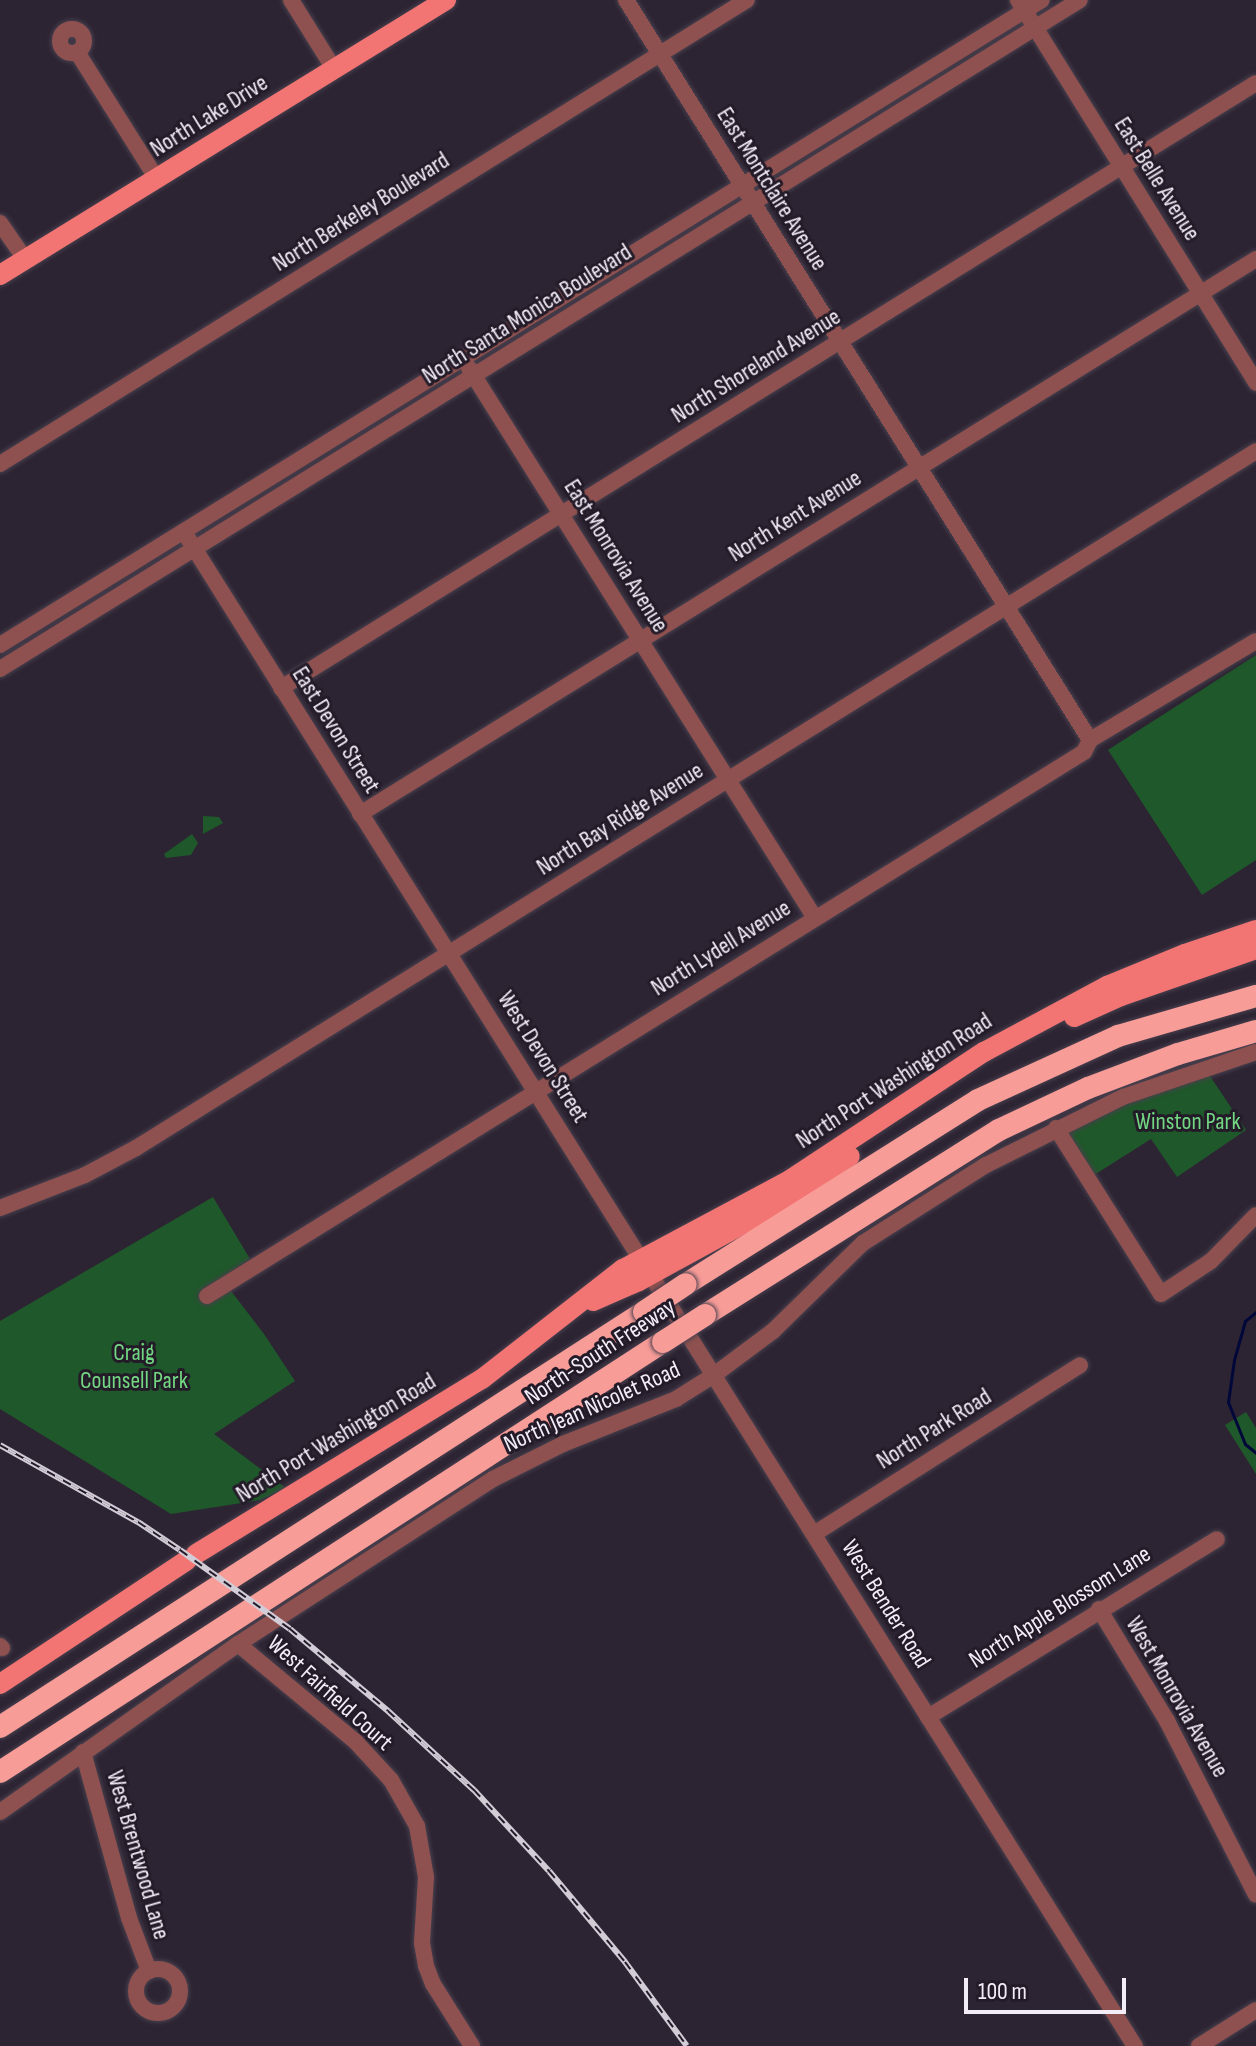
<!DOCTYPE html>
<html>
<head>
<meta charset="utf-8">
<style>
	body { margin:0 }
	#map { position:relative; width:1256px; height:2046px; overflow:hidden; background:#2d2433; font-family:"Sofia Sans Condensed",sans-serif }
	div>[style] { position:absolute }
	.green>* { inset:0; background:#1f582a }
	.stream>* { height:3px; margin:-1.5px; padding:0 1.5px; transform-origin:1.5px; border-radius:1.5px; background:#000739 }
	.roads { filter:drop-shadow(0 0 2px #49404e) drop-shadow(0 0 2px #49404e) }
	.minor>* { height:16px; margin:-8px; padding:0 8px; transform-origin:8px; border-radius:8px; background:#8e514f }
	.minor>.ring { margin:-8px; padding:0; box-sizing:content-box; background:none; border:16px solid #8e514f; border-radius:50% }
	.major>* { height:20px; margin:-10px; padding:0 10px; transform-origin:10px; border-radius:10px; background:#f37573 }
	.highway>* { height:22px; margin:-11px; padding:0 11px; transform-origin:11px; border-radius:11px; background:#f89c98 }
	.rail>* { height:6px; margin-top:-3px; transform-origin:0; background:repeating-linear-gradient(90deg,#241b29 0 9px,#d2ccd7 0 18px); box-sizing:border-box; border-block:2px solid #d2ccd7 }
	.bridges { filter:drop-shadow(0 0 2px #49404e) drop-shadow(0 0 2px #49404e) }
	.highway-bridge>* { height:22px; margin:-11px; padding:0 11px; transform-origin:11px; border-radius:11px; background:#f89c98 }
	span { translate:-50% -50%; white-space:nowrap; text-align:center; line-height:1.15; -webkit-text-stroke:6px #241b29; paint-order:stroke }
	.street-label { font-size:24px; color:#f3edf7 }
	.park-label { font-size:24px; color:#73d882 }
	.scale { position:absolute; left:964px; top:1978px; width:162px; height:36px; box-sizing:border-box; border:4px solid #f3edf7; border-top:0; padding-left:10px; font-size:24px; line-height:28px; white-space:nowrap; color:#f3edf7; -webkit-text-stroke:6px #241b29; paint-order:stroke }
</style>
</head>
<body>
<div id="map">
	<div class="green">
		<div style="clip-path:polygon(1256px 655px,1256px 860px,1202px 895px,1108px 750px)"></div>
		<div style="clip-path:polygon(203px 816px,219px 817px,223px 823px,203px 834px)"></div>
		<div style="clip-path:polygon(192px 834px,198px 843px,191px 855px,166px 858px,164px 854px)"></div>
		<div style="clip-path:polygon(1208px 1073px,1246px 1130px,1177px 1177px,1151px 1139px,1091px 1177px,1068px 1134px,1069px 1130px,1111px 1109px)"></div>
		<div style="clip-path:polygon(213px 1197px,250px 1259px,221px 1278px,264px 1334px,295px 1381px,214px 1434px,286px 1488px,260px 1500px,171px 1514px,0 1409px,0 1321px)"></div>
		<div style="clip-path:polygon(1246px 1412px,1256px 1428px,1256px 1474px,1225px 1425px)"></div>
	</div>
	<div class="stream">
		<div style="left:1256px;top:1312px;width:14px;rotate:141deg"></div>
		<div style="left:1245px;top:1321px;width:41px;rotate:105.8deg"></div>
		<div style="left:1234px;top:1360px;width:42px;rotate:98.1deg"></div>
		<div style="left:1228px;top:1402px;width:45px;rotate:68deg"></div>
		<div style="left:1245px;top:1444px;width:14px;rotate:39deg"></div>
	</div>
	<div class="roads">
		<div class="minor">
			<div style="left:291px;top:0;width:81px;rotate:58.1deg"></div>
			<div style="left:626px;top:0;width:873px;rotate:57.91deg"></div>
			<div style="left:1018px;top:0;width:451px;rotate:58.1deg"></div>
			<div class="ring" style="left:60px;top:29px;width:8px;height:8px"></div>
			<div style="left:77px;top:52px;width:150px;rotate:57.8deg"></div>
			<div style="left:0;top:223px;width:44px;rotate:55.2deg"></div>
			<div style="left:469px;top:368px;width:650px;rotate:57.83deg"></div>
			<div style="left:0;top:464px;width:879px;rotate:-31.85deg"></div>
			<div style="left:184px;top:532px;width:1788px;rotate:57.87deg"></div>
			<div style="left:0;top:645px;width:1225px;rotate:-31.76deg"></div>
			<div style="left:0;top:669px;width:1270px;rotate:-31.78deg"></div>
			<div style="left:281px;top:688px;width:1147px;rotate:-31.82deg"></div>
			<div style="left:360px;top:814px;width:1054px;rotate:-31.77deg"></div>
			<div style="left:1056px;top:1128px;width:196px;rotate:57.7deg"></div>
			<div style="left:1161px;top:1294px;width:60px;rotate:-33.4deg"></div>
			<div style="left:1211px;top:1261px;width:64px;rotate:-45.6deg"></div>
			<div style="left:0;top:1208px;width:91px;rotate:-21.2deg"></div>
			<div style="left:85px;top:1175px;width:58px;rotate:-27.9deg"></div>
			<div style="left:136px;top:1148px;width:1319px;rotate:-31.89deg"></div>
			<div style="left:207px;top:1296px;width:1032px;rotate:-31.81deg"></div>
			<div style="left:1084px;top:752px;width:13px;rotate:-63deg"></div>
			<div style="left:1090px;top:740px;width:193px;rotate:-30.8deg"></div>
			<div style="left:814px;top:1534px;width:315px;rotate:-32.4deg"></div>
			<div style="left:1099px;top:1609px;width:131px;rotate:58.7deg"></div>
			<div style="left:1167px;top:1721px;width:195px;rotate:62.9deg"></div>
			<div style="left:238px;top:1644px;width:152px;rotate:39.7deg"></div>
			<div style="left:355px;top:1741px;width:53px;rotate:47.3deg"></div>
			<div style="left:391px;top:1780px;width:53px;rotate:60.5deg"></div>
			<div style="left:417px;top:1826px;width:52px;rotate:80deg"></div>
			<div style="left:426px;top:1877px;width:66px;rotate:93.5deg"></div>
			<div style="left:422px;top:1943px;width:23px;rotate:80deg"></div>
			<div style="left:426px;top:1966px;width:19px;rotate:69deg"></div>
			<div style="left:433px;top:1984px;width:73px;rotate:57.8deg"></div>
			<div style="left:0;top:1646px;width:3px;rotate:45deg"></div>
			<div style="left:928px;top:1717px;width:339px;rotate:-31.6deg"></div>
			<div style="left:83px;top:1752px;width:172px;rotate:74.5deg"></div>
			<div style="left:129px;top:1918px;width:57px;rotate:69.3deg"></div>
			<div style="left:0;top:1812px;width:291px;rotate:-35.2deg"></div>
			<div style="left:238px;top:1644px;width:304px;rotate:-32.9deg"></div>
			<div style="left:493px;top:1479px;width:78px;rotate:-26.6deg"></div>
			<div style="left:563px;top:1444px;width:122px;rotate:-21.7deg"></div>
			<div style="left:676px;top:1399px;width:45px;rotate:-32.3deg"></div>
			<div style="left:714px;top:1375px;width:74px;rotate:-36.7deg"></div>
			<div style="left:773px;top:1331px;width:126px;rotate:-44.4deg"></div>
			<div style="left:863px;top:1243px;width:146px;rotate:-32.4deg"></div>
			<div style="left:986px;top:1165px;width:153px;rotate:-26.4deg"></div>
			<div style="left:1123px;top:1097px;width:140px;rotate:-18.7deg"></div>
			<div class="ring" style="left:136px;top:1969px;width:28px;height:28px"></div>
			<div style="left:1199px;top:2046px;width:67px;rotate:-32.3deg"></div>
		</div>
		<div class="major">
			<div style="left:0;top:275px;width:524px;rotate:-31.66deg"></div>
			<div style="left:1074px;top:1017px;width:51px;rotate:-24.1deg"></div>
			<div style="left:1121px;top:996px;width:143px;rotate:-19.2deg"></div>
			<div style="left:593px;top:1301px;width:50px;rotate:-23.5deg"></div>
			<div style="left:639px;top:1281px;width:156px;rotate:-28.7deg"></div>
			<div style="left:776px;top:1206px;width:89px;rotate:-34deg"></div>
			<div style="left:196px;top:1554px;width:335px;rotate:-31.5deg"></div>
			<div style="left:482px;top:1379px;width:179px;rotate:-38deg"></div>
			<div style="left:623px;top:1269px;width:187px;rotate:-28.1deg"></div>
			<div style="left:788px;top:1181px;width:235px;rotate:-33.4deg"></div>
			<div style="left:984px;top:1052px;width:140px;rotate:-28.2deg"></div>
			<div style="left:1107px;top:986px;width:84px;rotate:-22.3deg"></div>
			<div style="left:1185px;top:954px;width:75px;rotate:-18.7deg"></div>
			<div style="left:0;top:1684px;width:224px;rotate:-33.5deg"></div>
		</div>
		<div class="highway">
			<div style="left:686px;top:1284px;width:345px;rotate:-32.2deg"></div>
			<div style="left:978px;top:1100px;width:154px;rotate:-24.6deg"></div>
			<div style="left:1118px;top:1036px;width:144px;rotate:-16.2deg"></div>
			<div style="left:705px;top:1315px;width:347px;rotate:-32.2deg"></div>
			<div style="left:999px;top:1130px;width:98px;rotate:-25.3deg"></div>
			<div style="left:1088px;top:1088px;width:96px;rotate:-20.7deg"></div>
			<div style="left:1178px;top:1054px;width:81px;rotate:-16.4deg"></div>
			<div style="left:0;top:1727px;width:766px;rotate:-32.8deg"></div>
			<div style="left:0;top:1772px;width:790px;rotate:-32.97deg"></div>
		</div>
	</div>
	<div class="rail">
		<div style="left:0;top:1445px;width:158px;rotate:29.2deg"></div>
		<div style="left:138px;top:1522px;width:50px;rotate:33.7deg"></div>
		<div style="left:180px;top:1550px;width:135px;rotate:35.7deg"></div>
		<div style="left:290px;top:1629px;width:128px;rotate:39.9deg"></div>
		<div style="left:388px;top:1711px;width:117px;rotate:42.6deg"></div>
		<div style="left:474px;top:1790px;width:110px;rotate:47.2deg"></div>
		<div style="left:549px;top:1871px;width:119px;rotate:50.1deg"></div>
		<div style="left:625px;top:1962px;width:104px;rotate:53.6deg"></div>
	</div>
	<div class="bridges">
		<div class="highway-bridge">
			<div style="left:644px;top:1312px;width:50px;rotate:-33.7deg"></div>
			<div style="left:663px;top:1342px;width:50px;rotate:-32.7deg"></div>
		</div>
	</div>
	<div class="street-label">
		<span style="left:209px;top:116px;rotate:-32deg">North Lake Drive</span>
		<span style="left:1157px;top:179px;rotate:58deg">East Belle Avenue</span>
		<span style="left:772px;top:189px;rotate:58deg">East Montclaire Avenue</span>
		<span style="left:361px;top:212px;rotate:-32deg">North Berkeley Boulevard</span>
		<span style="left:527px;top:314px;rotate:-32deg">North Santa Monica Boulevard</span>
		<span style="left:756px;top:366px;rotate:-32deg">North Shoreland Avenue</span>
		<span style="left:795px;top:516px;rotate:-32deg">North Kent Avenue</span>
		<span style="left:616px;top:556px;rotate:58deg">East Monrovia Avenue</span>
		<span style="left:336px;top:730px;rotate:58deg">East Devon Street</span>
		<span style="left:620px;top:819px;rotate:-32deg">North Bay Ridge Avenue</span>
		<span style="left:721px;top:948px;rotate:-32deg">North Lydell Avenue</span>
		<span style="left:543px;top:1057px;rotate:58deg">West Devon Street</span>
		<span style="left:894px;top:1081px;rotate:-33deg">North Port Washington Road</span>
		<span style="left:600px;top:1352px;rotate:-33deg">North-South Freeway</span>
		<span style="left:592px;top:1407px;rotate:-24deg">North Jean Nicolet Road</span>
		<span style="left:934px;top:1429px;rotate:-32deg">North Park Road</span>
		<span style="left:336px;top:1438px;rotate:-31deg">North Port Washington Road</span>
		<span style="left:886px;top:1604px;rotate:58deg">West Bender Road</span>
		<span style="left:1060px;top:1607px;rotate:-32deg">North Apple Blossom Lane</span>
		<span style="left:330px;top:1693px;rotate:42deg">West Fairfield Court</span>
		<span style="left:1177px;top:1697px;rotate:60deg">West Monrovia Avenue</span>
		<span style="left:138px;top:1855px;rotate:74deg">West Brentwood Lane</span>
	</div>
	<div class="park-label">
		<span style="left:1188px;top:1122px">Winston Park</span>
		<span style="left:134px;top:1367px">Craig<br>Counsell Park</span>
	</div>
	<div class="scale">100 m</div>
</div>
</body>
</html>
